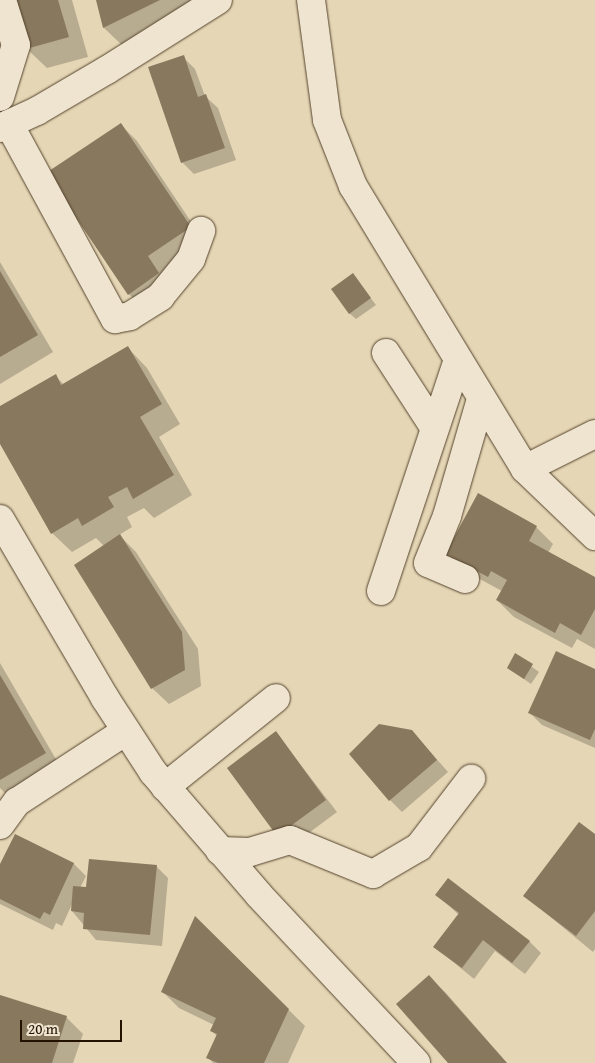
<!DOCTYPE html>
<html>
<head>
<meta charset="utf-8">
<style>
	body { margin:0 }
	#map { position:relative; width:595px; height:1063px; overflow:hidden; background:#e5d6b5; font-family:"Gentium Book Plus",serif }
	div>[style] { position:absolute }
	.shadow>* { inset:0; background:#0003 }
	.building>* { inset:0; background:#88785e }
	.roads { filter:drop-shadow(0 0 1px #54432d) drop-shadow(0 0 1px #54432d) }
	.street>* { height:28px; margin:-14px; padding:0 14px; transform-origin:14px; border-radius:14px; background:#eee4cf }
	span { translate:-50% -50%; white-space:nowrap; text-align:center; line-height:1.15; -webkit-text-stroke:4px #eee4cf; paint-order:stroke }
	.scale { position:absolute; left:20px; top:1020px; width:102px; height:22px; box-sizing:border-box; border:2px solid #241200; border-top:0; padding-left:6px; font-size:15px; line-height:18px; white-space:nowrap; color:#241200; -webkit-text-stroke:4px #eee4cf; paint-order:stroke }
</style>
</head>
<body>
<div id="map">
	<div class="shadow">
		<div style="clip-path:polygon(13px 0,72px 0,88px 57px,47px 68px,27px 49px)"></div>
		<div style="clip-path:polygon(98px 0,193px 0,124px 47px,104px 28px)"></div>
		<div style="clip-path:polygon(183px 57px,195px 69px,205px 96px,218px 108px,236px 160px,194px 174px,182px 162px)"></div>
		<div style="clip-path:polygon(121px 125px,137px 141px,206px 244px,145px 311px,129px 294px)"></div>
		<div style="clip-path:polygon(0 262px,53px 352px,0 384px)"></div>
		<div style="clip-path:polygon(353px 275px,376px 305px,356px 319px,349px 313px)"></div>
		<div style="clip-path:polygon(128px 348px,147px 368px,180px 424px,159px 437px,192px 495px,154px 518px,144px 508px,127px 517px,132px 527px,119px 535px,136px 552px,198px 649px,201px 686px,169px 704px,152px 688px,104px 546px,96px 538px,72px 552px,52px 533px,0 442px,0 407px,55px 375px,64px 385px)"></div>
		<div style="clip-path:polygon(478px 495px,536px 527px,553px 544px,548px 553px,595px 578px,595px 649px,577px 639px,572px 648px,514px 617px,497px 600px,502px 591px,463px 570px,447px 554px)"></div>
		<div style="clip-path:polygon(516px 655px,539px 672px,531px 684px,508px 668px)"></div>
		<div style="clip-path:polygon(0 663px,64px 773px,14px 802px,0 788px)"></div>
		<div style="clip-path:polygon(595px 670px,595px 748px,542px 725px,530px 713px)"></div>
		<div style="clip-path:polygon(412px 731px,448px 772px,402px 812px,390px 800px)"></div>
		<div style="clip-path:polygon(276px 733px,337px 812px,290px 847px)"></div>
		<div style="clip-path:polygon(16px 835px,74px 864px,86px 876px,80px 888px,87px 888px,156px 866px,168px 878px,162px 946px,96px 940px,72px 911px,73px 902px,62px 926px,56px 923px,53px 930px,0 904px,0 867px)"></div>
		<div style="clip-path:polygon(595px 835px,595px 949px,593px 952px,525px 896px)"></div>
		<div style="clip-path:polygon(437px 895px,529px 941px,541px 953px,525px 974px,495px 951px,474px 979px,435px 947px,459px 915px)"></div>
		<div style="clip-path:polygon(196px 918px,305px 1026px,288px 1063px,213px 1063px,208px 1057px,217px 1036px,212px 1031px,214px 1025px,179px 1008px,163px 992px)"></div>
		<div style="clip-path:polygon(429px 977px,446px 993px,507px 1063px,450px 1063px)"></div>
		<div style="clip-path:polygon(0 996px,66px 1017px,83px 1034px,73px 1063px,0 1063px)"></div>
	</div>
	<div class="building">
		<div style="clip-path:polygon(12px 0,58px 0,69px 37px,26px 49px)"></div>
		<div style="clip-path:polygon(96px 0,160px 0,103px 28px)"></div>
		<div style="clip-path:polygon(184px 55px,198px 97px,206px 94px,225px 148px,181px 163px,148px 67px)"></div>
		<div style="clip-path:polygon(121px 123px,191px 227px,148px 256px,159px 273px,128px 295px,46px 173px)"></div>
		<div style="clip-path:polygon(0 271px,38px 335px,0 357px)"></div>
		<div style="clip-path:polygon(353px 273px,371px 298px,349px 314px,331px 289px)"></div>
		<div style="clip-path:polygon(128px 346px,162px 404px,140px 417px,174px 475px,133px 499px,127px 487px,108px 497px,114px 507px,82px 526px,78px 518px,51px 534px,0 444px,0 406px,56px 374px,61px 385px)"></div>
		<div style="clip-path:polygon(478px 493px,537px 526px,529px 541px,595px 577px,595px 609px,581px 635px,560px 623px,555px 633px,496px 600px,507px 580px,491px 571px,488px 577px,445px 554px)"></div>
		<div style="clip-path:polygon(120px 534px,182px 632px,185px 670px,151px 689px,74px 565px)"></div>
		<div style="clip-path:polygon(556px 651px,595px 669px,595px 729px,590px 740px,528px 713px)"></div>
		<div style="clip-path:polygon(515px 653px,533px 664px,524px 679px,507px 668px)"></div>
		<div style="clip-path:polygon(0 675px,46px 753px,0 780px)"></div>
		<div style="clip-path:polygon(379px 724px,412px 730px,437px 760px,389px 801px,349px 754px)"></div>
		<div style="clip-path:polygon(276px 731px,326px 800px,277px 836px,227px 768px)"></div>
		<div style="clip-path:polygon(579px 822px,595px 834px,595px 911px,576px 936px,523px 896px)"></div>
		<div style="clip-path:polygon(15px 834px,74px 863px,50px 915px,44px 912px,40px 919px,0 899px,0 864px)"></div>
		<div style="clip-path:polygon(89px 859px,157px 865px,150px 935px,83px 929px,84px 913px,71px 911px,73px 886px,86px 887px)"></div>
		<div style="clip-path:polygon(448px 878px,530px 941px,512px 963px,483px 940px,462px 968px,433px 947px,459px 913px,435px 895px)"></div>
		<div style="clip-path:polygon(195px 916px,289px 1009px,264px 1063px,218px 1063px,206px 1058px,217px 1034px,210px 1031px,216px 1018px,161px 992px)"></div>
		<div style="clip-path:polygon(429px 975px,507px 1063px,448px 1063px,396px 1004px)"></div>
		<div style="clip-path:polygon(0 995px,67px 1016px,52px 1063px,0 1063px)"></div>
	</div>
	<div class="roads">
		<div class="street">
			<div style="left:311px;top:0;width:121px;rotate:82.4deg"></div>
			<div style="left:327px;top:120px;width:71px;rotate:68.5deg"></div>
			<div style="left:353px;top:186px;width:331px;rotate:58.7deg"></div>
			<div style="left:525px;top:469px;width:97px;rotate:43.7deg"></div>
			<div style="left:0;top:97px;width:54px;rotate:-72.9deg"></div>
			<div style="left:16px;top:45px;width:47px;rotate:-107.3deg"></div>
			<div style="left:9px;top:124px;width:222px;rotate:61.5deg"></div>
			<div style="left:115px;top:319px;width:15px;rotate:-11deg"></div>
			<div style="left:130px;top:316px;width:36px;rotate:-32deg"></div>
			<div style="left:160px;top:297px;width:49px;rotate:-50.8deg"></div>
			<div style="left:191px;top:259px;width:30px;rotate:-70deg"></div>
			<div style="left:0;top:128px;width:41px;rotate:-24.7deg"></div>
			<div style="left:37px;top:111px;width:81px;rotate:-30.4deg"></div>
			<div style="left:107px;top:70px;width:131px;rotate:-32.2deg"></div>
			<div style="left:386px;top:353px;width:88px;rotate:57deg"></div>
			<div style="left:525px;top:469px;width:78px;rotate:-26.6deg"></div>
			<div style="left:0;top:519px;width:208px;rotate:59.6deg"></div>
			<div style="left:105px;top:698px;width:88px;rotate:57deg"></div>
			<div style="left:153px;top:772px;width:162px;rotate:49.2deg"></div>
			<div style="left:259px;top:895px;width:230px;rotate:46.9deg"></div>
			<div style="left:465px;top:579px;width:40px;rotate:-156.6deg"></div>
			<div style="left:428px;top:563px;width:51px;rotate:-68deg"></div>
			<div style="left:447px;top:516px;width:122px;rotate:-73.8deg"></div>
			<div style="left:381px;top:591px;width:241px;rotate:-71.6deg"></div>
			<div style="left:165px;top:787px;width:142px;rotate:-38.7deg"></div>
			<div style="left:0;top:825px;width:29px;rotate:-54deg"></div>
			<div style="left:17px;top:802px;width:130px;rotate:-33.1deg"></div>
			<div style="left:220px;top:851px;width:30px;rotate:2deg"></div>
			<div style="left:250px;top:852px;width:42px;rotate:-16.7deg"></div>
			<div style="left:290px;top:840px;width:90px;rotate:22.3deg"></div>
			<div style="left:373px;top:874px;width:53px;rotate:-30.4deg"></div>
			<div style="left:419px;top:847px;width:86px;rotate:-52.6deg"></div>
		</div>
	</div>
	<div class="scale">20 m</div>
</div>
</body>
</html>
